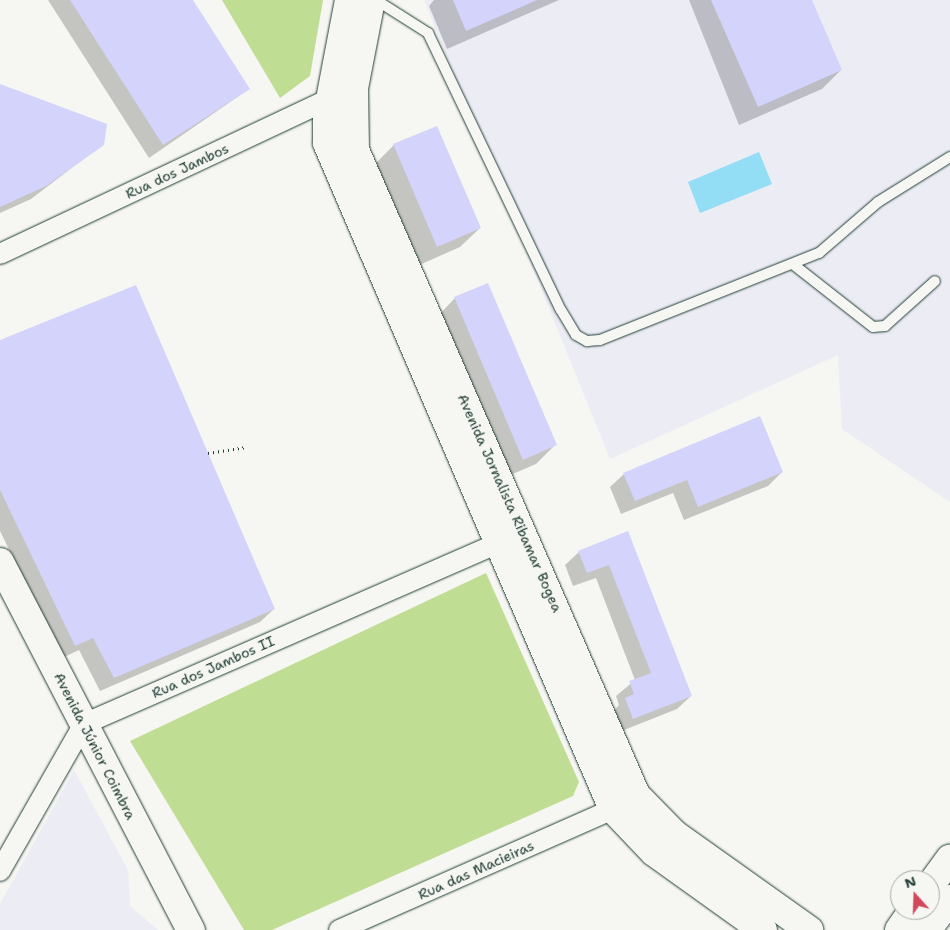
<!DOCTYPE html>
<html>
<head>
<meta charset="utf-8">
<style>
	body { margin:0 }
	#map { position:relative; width:950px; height:930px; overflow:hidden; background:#f6f6f2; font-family:"Shantell Sans",sans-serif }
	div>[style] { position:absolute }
	.built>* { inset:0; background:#ececf5 }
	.green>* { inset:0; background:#c0dd94 }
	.water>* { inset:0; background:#93ddf5 }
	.shadow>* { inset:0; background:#0003 }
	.building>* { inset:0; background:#d3d3fc }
	.path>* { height:3px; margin-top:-1.5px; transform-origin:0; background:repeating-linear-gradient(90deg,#1f3d34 0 1px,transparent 0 5px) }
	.roads { filter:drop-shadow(0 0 1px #1f3d34) drop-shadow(0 0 1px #1f3d34) }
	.lane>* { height:10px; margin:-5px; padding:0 5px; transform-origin:5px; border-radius:5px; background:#f6f6f2 }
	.street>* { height:20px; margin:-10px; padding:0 10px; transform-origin:10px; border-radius:10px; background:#f6f6f2 }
	.secondary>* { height:28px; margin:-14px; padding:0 14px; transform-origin:14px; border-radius:14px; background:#f6f6f2 }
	span { translate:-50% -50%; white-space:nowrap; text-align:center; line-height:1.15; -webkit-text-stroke:4.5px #f6f6f2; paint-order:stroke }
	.street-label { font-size:14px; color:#1f3d34 }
	.north { position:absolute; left:890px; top:870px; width:50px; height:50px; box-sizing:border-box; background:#f6f6f2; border:1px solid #a0aca6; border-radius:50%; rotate:340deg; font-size:14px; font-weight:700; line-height:20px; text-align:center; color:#1f3d34 }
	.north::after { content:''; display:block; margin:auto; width:18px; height:22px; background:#d1495b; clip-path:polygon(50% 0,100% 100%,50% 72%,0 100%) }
</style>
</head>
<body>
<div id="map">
	<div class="built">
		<div style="clip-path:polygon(424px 0,950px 0,950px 502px,842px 429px,838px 355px,610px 459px)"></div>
		<div style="clip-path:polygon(74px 770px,128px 870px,130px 906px,158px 930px,0 930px,0 904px)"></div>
	</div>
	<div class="green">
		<div style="clip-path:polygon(222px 0,323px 0,310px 76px,280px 98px)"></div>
		<div style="clip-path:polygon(486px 573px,579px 782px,573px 796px,272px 930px,244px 930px,130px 741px)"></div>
	</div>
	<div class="water">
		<div style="clip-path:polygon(759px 152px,772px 184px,700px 213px,688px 182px)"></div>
	</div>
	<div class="shadow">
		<div style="clip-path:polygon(48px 0,191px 0,249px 89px,149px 158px)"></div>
		<div style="clip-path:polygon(434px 0,559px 0,447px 49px,429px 6px)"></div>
		<div style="clip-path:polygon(689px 0,810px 0,841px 70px,822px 89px,739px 125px)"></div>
		<div style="clip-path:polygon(0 87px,103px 144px,31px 199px,0 213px)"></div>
		<div style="clip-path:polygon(394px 145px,480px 228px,460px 247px,417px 266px,374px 165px)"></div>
		<div style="clip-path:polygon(455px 298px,555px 445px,536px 464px,503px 478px,436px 318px)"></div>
		<div style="clip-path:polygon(0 342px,274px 609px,260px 622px,100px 691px,79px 650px,62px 658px,0 531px)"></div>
		<div style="clip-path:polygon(782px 472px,768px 486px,684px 520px,673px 493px,621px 514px,610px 487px,624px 474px)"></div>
		<div style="clip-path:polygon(627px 533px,691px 696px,677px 709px,619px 732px,612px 713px,619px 705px,616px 696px,635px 680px,596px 578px,573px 586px,565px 565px,579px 552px)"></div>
	</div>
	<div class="building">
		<div style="clip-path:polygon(70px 0,193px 0,250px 89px,163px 145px)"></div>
		<div style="clip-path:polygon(453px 0,537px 0,466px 31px)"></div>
		<div style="clip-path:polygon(711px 0,812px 0,842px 70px,758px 107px)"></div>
		<div style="clip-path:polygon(0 84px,107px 124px,104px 145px,46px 186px,0 207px)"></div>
		<div style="clip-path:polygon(437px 126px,481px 228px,437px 247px,393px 144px)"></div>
		<div style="clip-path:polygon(488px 283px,557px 445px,523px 460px,454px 297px)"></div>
		<div style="clip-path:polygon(136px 285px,275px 609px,114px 678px,93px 638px,75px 646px,0 490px,0 340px)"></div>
		<div style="clip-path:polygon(760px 416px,783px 472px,698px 507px,687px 480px,635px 501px,623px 473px)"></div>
		<div style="clip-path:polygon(628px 531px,692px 696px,633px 719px,625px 698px,634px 694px,629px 681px,651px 673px,609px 565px,587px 573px,578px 551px)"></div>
	</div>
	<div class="path">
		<div style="left:208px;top:453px;width:39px;rotate:-9deg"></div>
	</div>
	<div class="roads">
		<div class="lane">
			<div style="left:376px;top:0;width:62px;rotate:32.4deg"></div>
			<div style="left:428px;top:33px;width:307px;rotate:64.4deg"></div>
			<div style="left:561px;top:310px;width:29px;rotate:59deg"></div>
			<div style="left:576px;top:335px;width:13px;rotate:29deg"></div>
			<div style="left:587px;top:341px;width:13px;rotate:-4deg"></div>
			<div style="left:600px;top:340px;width:236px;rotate:-21.7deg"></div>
			<div style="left:819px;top:253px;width:78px;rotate:-40.8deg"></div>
			<div style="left:878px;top:202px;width:85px;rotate:-32deg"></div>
			<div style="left:794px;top:265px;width:100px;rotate:38.1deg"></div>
			<div style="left:873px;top:327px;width:12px;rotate:-5deg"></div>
			<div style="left:885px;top:326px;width:67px;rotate:-42deg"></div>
		</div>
		<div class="street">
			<div style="left:0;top:254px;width:376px;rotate:-25.2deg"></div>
			<div style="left:0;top:871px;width:169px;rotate:-60.3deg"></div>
			<div style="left:84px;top:724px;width:452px;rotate:-23.6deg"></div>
			<div style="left:339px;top:930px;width:300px;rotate:-23.8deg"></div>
		</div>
		<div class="secondary">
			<div style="left:349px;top:0;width:117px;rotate:100.8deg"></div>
			<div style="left:327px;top:115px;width:28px;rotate:90deg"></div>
			<div style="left:327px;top:143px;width:725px;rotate:66.76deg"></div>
			<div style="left:613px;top:809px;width:59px;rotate:46.4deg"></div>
			<div style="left:654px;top:852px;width:134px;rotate:35.6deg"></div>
			<div style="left:371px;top:0;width:90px;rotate:100.9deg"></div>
			<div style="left:354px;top:88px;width:62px;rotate:89.1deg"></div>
			<div style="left:355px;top:150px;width:704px;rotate:66.46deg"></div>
			<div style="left:636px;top:795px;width:54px;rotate:45.7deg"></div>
			<div style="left:674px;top:834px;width:166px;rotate:35.4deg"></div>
			<div style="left:0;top:562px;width:415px;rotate:62.6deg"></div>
			<div style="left:930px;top:886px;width:34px;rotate:-54deg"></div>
			<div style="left:899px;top:930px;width:24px;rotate:-55deg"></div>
			<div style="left:927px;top:930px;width:39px;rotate:-53deg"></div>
		</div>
	</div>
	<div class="street-label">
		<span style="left:177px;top:171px;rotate:-25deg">Rua dos Jambos</span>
		<span style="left:510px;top:503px;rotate:66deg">Avenida Jornalista Ribamar Bogea</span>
		<span style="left:213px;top:667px;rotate:-24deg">Rua dos Jambos II</span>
		<span style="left:95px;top:746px;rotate:63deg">Avenida Júnior Coimbra</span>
		<span style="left:476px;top:870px;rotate:-24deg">Rua das Macieiras</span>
	</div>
	<div class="north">N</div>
</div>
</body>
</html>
